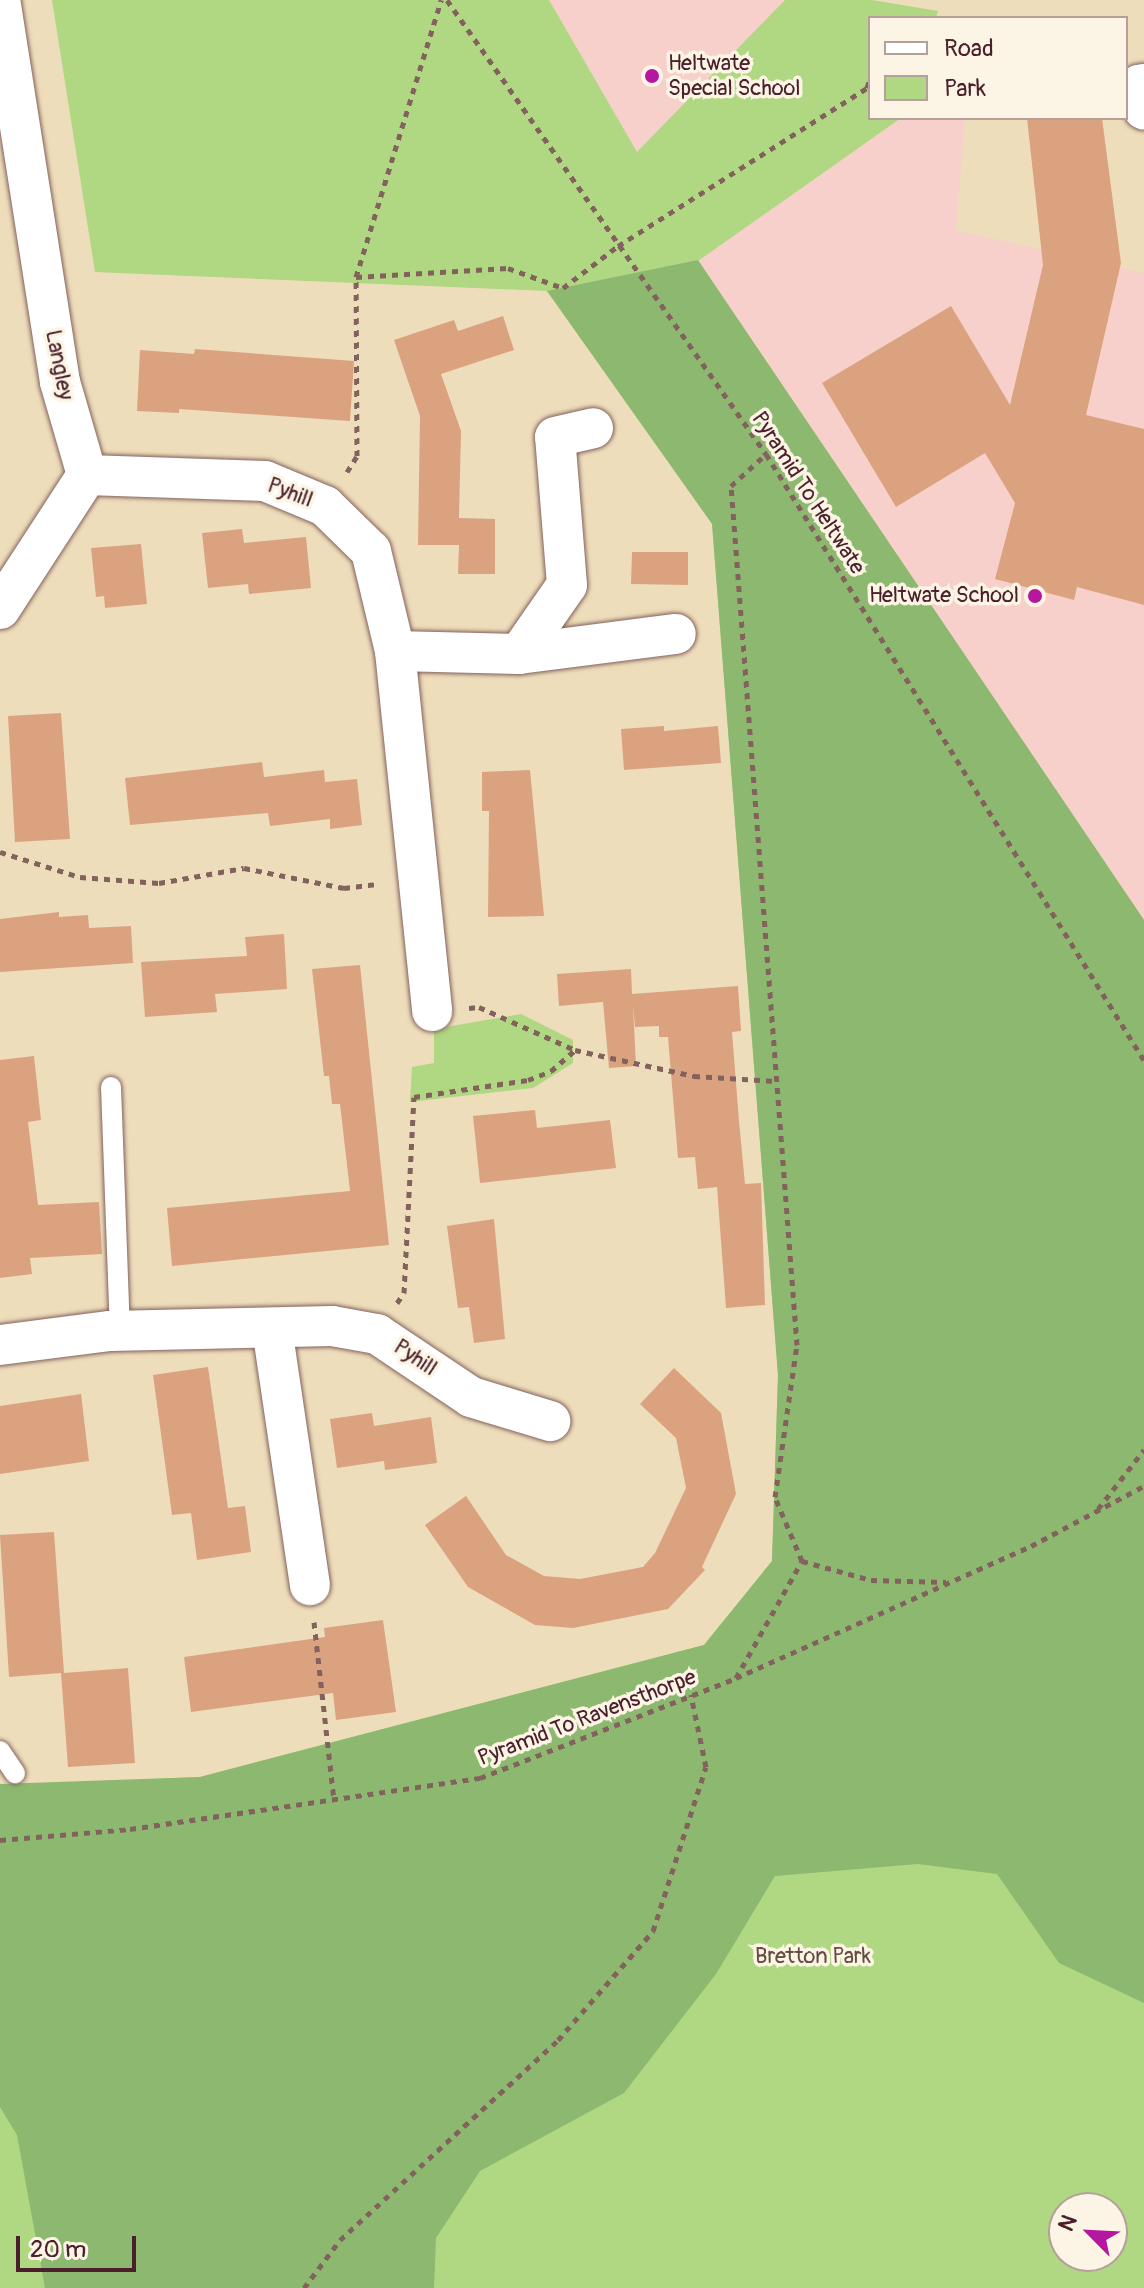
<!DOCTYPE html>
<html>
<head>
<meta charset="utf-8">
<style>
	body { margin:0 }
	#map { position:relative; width:1144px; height:2288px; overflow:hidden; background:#edb; font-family:Pangolin,sans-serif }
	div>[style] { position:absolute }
	.built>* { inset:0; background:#f7d0cb }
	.green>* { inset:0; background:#b0d781 }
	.forest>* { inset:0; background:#8cb86f }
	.building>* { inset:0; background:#dba280 }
	.path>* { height:5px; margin-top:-2.5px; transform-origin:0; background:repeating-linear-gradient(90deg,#83625d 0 6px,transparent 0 12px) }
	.roads { filter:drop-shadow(0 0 2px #83625d) drop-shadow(0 0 2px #83625d) }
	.lane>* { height:20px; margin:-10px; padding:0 10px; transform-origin:10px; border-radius:10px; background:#fff }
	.street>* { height:40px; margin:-20px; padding:0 20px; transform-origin:20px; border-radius:20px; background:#fff }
	.dots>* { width:22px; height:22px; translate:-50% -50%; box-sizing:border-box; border:4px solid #fcf5e5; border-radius:50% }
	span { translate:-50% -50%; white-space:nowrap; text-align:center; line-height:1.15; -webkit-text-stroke:7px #fcf5e5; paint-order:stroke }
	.poi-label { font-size:22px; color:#4a1f2b }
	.left { translate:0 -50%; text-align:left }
	.right { translate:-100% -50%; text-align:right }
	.street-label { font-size:22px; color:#4a1f2b }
	.park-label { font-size:22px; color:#644d40 }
	.legend { position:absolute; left:868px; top:16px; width:260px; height:104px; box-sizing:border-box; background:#fcf5e5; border:2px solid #b59f9b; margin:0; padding:10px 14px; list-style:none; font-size:24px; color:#4a1f2b }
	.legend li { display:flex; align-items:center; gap:16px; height:40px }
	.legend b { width:40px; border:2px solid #b59f9b }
	.north { position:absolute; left:1048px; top:2192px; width:80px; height:80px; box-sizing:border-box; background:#fcf5e5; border:2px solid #b59f9b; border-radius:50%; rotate:294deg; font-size:22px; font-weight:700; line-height:32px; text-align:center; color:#4a1f2b }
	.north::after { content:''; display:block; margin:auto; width:28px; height:36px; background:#b5179e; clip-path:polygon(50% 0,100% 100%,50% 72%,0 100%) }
	.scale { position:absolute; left:16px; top:2236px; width:120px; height:36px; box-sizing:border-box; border:4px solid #4a1f2b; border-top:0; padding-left:10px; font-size:24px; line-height:28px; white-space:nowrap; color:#4a1f2b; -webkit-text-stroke:6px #fcf5e5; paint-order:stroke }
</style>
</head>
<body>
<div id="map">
	<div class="built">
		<div style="clip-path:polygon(549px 0,785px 0,637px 153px)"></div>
		<div style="clip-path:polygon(901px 118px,965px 118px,956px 230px,1144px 273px,1144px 920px,698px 260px)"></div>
	</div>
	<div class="green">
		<div style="clip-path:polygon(evenodd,52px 0,549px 0,637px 152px,785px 0,872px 0,938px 11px,936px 18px,870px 18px,870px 118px,901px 118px,698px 261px,1144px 920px,1144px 2288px,0 2288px,0 1785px,200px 1777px,704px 1645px,772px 1561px,778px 1375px,712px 523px,547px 291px,95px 272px,52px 0,1064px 2208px,1112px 2208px,1112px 2256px,1064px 2256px,1064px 2208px)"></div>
		<div style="clip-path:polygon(521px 1014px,573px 1040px,573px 1063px,533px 1088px,410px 1102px,412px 1067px,434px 1063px,434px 1029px)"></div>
	</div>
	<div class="forest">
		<div style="clip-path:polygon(698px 260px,1144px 920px,1144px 2003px,1059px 1963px,997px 1874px,918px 1864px,775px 1876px,716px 1974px,624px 2093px,480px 2171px,436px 2238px,434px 2288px,45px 2288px,17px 2135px,0 2107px,0 1784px,200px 1777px,704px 1645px,772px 1561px,778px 1375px,712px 524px,547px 291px)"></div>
	</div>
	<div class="building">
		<div style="clip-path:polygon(1027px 118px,1102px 118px,1121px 263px,1086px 415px,1144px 429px,1144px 605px,1077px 587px,1074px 600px,995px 579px,1015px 503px,985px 453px,896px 507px,822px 383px,951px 306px,1010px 405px,1043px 265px)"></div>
		<div style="clip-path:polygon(503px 316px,514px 350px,441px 374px,461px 431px,459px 518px,495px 519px,495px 574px,458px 574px,459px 545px,418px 545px,420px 416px,394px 340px,454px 320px,458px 331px)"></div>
		<div style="clip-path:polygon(195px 349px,354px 361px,350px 421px,179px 409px,179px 413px,137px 411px,140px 350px,194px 354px)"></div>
		<div style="clip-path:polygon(242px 529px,244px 543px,306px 537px,311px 588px,249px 594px,248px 584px,208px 588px,202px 533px)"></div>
		<div style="clip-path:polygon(141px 544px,147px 604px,105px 608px,104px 596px,96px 597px,91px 548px)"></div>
		<div style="clip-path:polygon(632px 552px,688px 552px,688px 585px,631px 584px)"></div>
		<div style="clip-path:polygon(61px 713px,70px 839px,15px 842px,8px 716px)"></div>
		<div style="clip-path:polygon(664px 726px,664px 731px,718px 726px,721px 763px,624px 770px,621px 729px)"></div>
		<div style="clip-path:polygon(262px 762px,264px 777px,324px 770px,325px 782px,357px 779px,362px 825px,330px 829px,330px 819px,270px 826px,268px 813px,130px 825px,125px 778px)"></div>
		<div style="clip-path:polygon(530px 770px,544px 916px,488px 917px,489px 811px,482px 811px,482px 772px)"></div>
		<div style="clip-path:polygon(59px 912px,59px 917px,88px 915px,89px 928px,131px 926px,133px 963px,0 972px,0 919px)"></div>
		<div style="clip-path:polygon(284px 934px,287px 989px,215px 994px,217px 1012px,145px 1017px,141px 962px,247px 956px,245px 937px)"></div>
		<div style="clip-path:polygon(360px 965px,389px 1245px,172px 1266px,167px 1208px,350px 1191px,340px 1104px,332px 1104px,329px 1076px,324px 1076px,312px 969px)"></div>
		<div style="clip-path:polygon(631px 969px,632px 994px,738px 986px,741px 1031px,732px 1032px,739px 1121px,745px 1184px,761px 1183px,765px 1305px,726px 1308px,717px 1187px,698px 1189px,695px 1157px,678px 1158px,668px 1037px,659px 1037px,659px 1026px,635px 1027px,633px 1004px,636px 1066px,609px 1068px,603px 1002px,559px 1006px,557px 974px)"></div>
		<div style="clip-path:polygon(34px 1056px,41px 1120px,28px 1122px,38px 1205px,99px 1202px,102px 1254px,30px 1258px,32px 1274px,0 1278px,0 1060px)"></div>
		<div style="clip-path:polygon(535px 1110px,537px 1128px,610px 1120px,616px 1168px,480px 1183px,473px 1116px)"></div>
		<div style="clip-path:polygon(494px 1219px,505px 1339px,474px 1343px,469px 1307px,458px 1308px,447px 1226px)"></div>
		<div style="clip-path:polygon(208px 1367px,228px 1508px,245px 1506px,251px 1552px,197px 1560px,191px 1513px,172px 1515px,153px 1375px)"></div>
		<div style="clip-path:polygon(674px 1368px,721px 1413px,736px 1494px,702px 1567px,705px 1570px,668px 1609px,573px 1628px,535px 1625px,468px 1587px,425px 1525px,466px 1496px,506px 1555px,544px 1576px,580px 1579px,643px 1567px,655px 1553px,686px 1488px,676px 1438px,640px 1404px)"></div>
		<div style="clip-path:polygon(81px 1394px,89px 1461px,0 1474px,0 1406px)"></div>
		<div style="clip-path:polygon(372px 1413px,374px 1426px,431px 1417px,437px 1463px,385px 1470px,384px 1461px,337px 1468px,330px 1419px)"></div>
		<div style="clip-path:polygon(54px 1532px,64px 1673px,128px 1668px,135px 1763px,68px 1767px,61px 1673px,9px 1677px,0 1535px)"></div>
		<div style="clip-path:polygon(383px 1620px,396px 1712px,336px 1720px,333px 1693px,191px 1712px,184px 1657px,325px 1637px,324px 1628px)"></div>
	</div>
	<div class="path">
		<div style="left:447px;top:0;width:555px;rotate:54.91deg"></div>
		<div style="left:766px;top:454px;width:714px;rotate:58.05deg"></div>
		<div style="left:356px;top:277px;width:152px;rotate:-3.4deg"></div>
		<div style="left:508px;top:268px;width:59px;rotate:20deg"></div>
		<div style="left:563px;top:288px;width:69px;rotate:-37.4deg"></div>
		<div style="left:618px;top:246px;width:295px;rotate:-32.4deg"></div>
		<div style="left:867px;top:88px;width:10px;rotate:-73deg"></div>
		<div style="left:347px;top:472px;width:19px;rotate:-58deg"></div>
		<div style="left:357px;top:456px;width:179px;rotate:-90.3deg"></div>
		<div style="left:356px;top:277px;width:290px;rotate:-72.9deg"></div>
		<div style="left:0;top:852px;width:84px;rotate:17.4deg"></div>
		<div style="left:80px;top:877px;width:79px;rotate:4.3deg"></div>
		<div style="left:159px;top:883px;width:86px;rotate:-10deg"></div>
		<div style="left:244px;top:868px;width:102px;rotate:11.3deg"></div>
		<div style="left:344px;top:888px;width:35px;rotate:-7deg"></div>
		<div style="left:469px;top:1008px;width:10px;rotate:-6deg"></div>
		<div style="left:479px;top:1007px;width:105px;rotate:24.1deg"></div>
		<div style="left:575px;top:1050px;width:122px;rotate:12.3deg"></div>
		<div style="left:694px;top:1076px;width:82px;rotate:3.5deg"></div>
		<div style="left:397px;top:1303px;width:12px;rotate:-55deg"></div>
		<div style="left:404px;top:1293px;width:196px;rotate:-87.1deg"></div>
		<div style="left:414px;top:1097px;width:115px;rotate:-8.5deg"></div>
		<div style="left:528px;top:1080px;width:25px;rotate:-21deg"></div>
		<div style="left:551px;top:1071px;width:32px;rotate:-41deg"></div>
		<div style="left:1098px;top:1509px;width:75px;rotate:-52.1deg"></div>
		<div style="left:802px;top:1561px;width:72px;rotate:15.4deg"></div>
		<div style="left:871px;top:1580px;width:75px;rotate:1.5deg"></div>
		<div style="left:314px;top:1622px;width:179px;rotate:83.6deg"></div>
		<div style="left:736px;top:1678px;width:134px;rotate:-60.6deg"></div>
		<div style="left:802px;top:1561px;width:69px;rotate:-112.9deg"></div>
		<div style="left:775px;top:1497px;width:154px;rotate:-81.8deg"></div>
		<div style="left:797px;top:1345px;width:862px;rotate:-94.39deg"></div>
		<div style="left:731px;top:486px;width:47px;rotate:-42.4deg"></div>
		<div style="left:0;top:1840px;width:130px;rotate:-4.8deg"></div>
		<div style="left:130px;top:1829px;width:354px;rotate:-8.3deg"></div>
		<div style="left:480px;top:1778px;width:275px;rotate:-21.3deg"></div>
		<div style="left:736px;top:1678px;width:323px;rotate:-24.1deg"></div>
		<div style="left:1031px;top:1546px;width:128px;rotate:-28deg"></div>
		<div style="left:304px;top:2288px;width:60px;rotate:-53.1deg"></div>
		<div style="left:340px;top:2240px;width:296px;rotate:-42.5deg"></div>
		<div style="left:558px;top:2040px;width:145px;rotate:-48.9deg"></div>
		<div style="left:653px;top:1931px;width:172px;rotate:-72.1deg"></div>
		<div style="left:706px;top:1767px;width:74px;rotate:-101.8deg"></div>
	</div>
	<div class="roads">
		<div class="lane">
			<div style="left:111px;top:1087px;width:245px;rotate:87.9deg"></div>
			<div style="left:0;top:1751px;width:27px;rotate:56deg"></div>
		</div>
		<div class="street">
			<div style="left:1144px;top:84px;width:5px;rotate:169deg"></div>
			<div style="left:1139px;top:85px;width:25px;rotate:79deg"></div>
			<div style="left:87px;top:475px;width:178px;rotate:1.9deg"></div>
			<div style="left:265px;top:481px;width:65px;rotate:22.6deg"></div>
			<div style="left:325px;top:506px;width:64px;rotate:44.4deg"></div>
			<div style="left:371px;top:551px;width:103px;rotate:76.5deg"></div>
			<div style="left:395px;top:651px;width:362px;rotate:84.1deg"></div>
			<div style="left:0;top:609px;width:160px;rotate:-57deg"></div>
			<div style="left:87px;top:475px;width:97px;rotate:-106.2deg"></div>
			<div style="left:60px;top:382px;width:387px;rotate:-98.9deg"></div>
			<div style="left:395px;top:651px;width:124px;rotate:1.4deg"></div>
			<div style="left:519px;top:654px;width:158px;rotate:-7.3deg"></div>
			<div style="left:519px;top:654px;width:84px;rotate:-55.2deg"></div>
			<div style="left:567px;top:585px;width:148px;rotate:-94.6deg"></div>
			<div style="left:555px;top:437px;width:39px;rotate:-13deg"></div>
			<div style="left:272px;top:1328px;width:260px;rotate:81.6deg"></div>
			<div style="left:0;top:1345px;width:111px;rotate:-7.3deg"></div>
			<div style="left:110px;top:1331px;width:222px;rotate:-1.3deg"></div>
			<div style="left:332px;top:1326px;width:46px;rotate:10.1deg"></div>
			<div style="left:377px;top:1334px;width:113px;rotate:33.8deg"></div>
			<div style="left:471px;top:1397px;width:83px;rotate:16.9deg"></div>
		</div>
	</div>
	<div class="dots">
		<div style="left:652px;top:76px;background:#b5179e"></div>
		<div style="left:1035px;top:596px;background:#b5179e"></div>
	</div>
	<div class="poi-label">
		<span class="left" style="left:668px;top:76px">Heltwate<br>Special School</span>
		<span class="right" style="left:1019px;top:596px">Heltwate School</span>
	</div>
	<div class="street-label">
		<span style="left:59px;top:365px;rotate:79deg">Langley</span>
		<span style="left:290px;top:493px;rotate:21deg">Pyhill</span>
		<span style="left:808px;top:493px;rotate:57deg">Pyramid To Heltwate</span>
		<span style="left:415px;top:1358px;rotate:34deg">Pyhill</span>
		<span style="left:587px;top:1718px;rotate:-21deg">Pyramid To Ravensthorpe</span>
	</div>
	<div class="park-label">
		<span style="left:813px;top:1957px">Bretton Park</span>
	</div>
	<ul class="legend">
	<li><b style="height:10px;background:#fff"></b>Road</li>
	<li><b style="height:22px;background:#b0d781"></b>Park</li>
	</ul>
	<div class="north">N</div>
	<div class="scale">20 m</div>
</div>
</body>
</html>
